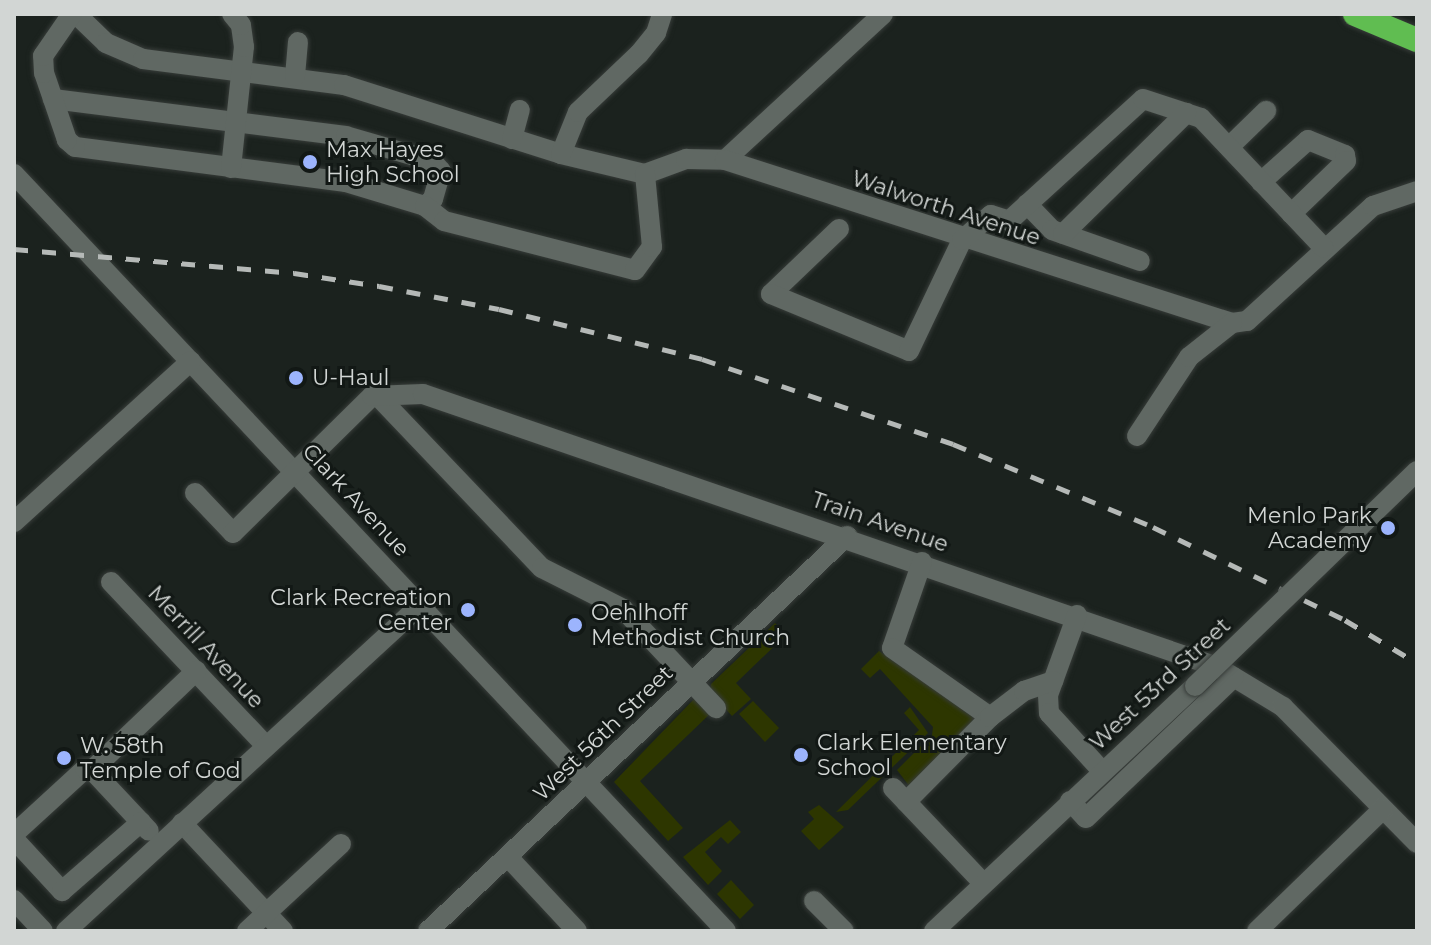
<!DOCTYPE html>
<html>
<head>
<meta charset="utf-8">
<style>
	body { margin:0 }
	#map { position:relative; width:1431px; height:945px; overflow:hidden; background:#1b221e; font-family:Montserrat,sans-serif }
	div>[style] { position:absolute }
	.green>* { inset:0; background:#2d3600 }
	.roads { filter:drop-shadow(0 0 2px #373c39) drop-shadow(0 0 2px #373c39) }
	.minor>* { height:20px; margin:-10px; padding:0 10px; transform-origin:10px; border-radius:10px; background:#606863 }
	.highway>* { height:24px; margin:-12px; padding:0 12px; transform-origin:12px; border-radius:12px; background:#60bd51 }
	.rail>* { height:5px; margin-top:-2.5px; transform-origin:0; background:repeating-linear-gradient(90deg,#b5b9b7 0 14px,transparent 0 28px) }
	.bridges { filter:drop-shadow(0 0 2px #373c39) drop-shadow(0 0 2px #373c39) }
	.minor-bridge>* { height:20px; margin:-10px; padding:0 10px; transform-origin:10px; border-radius:10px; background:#606863 }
	.dots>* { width:22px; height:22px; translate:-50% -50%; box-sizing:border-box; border:4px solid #121815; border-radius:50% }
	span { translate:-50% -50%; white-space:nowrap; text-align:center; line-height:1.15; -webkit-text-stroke:6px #121815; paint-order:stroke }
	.poi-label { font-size:22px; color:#d2d6d4 }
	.left { translate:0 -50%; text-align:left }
	.right { translate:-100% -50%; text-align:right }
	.street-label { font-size:22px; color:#d2d6d4 }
	.frame { position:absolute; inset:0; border:16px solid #d2d6d4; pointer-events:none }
</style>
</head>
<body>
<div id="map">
	<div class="green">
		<div style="clip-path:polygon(775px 623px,786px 635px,736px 683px,751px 699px,732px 716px,710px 692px,711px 684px)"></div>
		<div style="clip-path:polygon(879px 651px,978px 719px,910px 787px,897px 770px,932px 735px,933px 727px,880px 669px,870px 678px,861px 669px)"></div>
		<div style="clip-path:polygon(694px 699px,712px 712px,640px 781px,683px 828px,668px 841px,614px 782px)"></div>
		<div style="clip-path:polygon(753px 701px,779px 728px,765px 742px,739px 714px)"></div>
		<div style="clip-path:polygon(910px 707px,928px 733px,848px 810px,836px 812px,919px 730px,904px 713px)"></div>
		<div style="clip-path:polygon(819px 805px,844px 827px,819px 850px,801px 831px,814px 819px,808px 812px)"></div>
		<div style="clip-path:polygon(730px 820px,741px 832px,728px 844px,721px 837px,705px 852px,722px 871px,708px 885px,683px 857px)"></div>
		<div style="clip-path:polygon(731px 880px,754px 905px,740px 919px,717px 894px)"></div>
	</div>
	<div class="roads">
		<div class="minor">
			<div style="left:76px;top:14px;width:42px;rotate:44deg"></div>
			<div style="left:106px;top:43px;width:40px;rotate:23.4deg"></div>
			<div style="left:143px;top:59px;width:203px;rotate:7.4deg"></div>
			<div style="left:344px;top:85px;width:228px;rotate:17.6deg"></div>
			<div style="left:561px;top:154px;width:86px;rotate:13.4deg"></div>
			<div style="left:295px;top:76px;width:34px;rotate:-85deg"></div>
			<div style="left:53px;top:99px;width:295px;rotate:7.2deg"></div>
			<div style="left:346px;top:136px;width:90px;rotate:16.2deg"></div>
			<div style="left:432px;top:161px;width:13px;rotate:48deg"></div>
			<div style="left:441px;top:171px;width:29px;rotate:106deg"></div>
			<div style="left:433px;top:199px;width:11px;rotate:139deg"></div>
			<div style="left:425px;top:206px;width:83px;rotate:-163.1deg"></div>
			<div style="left:346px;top:182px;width:273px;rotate:-172.6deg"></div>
			<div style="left:75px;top:147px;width:11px;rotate:-139deg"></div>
			<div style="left:67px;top:140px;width:71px;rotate:-108.9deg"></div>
			<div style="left:44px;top:73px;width:17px;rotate:-93deg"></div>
			<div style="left:43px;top:56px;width:51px;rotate:-55.4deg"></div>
			<div style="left:512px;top:139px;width:30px;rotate:-75deg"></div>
			<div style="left:1229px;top:147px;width:52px;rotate:-44.2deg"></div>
			<div style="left:561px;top:154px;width:45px;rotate:-68deg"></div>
			<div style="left:578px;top:112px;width:84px;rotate:-43.6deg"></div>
			<div style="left:639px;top:54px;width:27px;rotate:-51deg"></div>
			<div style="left:656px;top:33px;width:20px;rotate:-72deg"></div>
			<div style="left:725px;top:160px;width:215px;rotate:-42.7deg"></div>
			<div style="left:231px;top:168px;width:122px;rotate:-83.9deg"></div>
			<div style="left:244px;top:47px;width:22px;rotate:-98deg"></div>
			<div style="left:241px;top:25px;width:14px;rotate:-129deg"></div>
			<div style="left:14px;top:174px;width:1039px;rotate:46.75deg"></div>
			<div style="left:645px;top:174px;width:44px;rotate:-20.1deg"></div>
			<div style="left:686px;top:159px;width:39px;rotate:1deg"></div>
			<div style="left:725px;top:160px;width:533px;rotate:17.82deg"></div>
			<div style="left:1232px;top:323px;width:15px;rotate:-8deg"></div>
			<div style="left:1247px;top:321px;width:171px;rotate:-42.4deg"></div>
			<div style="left:1373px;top:206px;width:46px;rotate:-18.8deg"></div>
			<div style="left:1261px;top:182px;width:63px;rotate:-41.8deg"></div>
			<div style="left:1308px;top:140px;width:40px;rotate:22deg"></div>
			<div style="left:1345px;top:155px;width:6px;rotate:81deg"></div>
			<div style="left:1346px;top:161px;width:76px;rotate:136.1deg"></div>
			<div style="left:1027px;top:204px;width:36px;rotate:46deg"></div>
			<div style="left:1052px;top:230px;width:93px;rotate:19.4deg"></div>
			<div style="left:425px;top:206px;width:24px;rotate:38deg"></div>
			<div style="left:444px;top:221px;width:197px;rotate:14.4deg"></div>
			<div style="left:635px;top:270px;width:29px;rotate:-54deg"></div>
			<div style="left:652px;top:247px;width:73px;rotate:-95.5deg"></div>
			<div style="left:839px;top:229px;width:94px;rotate:136.3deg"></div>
			<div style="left:771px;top:294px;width:149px;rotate:22.4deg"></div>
			<div style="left:909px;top:351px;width:123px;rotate:-64.5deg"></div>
			<div style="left:962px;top:240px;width:38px;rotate:-41deg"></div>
			<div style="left:991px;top:215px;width:19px;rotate:18deg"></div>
			<div style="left:1009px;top:221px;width:181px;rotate:-42.3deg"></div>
			<div style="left:1143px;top:99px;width:61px;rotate:18.1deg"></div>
			<div style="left:1201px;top:118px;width:178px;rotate:46.6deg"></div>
			<div style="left:1063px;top:234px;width:173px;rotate:-44.5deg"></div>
			<div style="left:377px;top:395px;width:239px;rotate:46.4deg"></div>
			<div style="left:542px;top:568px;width:91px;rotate:26.8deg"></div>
			<div style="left:623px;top:609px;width:136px;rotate:46.8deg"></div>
			<div style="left:1137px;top:436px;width:95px;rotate:-56.6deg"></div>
			<div style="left:1189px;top:357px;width:55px;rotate:-38.3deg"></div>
			<div style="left:195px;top:493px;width:55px;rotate:46.5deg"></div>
			<div style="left:233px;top:533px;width:195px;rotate:-44.6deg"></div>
			<div style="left:372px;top:396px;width:51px;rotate:-2.2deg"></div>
			<div style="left:423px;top:394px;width:840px;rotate:18.97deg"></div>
			<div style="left:1217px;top:667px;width:77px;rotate:31.2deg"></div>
			<div style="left:1283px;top:707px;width:191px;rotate:45.4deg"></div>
			<div style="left:14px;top:522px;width:239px;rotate:-42.3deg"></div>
			<div style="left:922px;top:562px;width:91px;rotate:109.2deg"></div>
			<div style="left:892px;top:648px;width:120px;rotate:35.1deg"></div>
			<div style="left:111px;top:582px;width:226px;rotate:46.6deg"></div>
			<div style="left:1077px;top:615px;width:85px;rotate:109.9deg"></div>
			<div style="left:1048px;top:695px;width:18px;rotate:87deg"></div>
			<div style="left:1049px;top:713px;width:79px;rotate:47.6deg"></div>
			<div style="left:92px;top:770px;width:83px;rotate:46.9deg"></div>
			<div style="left:893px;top:788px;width:131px;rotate:46.5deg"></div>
			<div style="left:1070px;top:801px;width:23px;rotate:47deg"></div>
			<div style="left:1086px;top:818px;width:204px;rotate:-43.6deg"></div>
			<div style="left:906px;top:802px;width:120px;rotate:-45.3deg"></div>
			<div style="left:990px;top:717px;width:43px;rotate:-37.4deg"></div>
			<div style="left:1024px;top:691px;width:31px;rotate:-19deg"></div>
			<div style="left:182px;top:823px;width:148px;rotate:46.9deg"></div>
			<div style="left:14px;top:834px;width:96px;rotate:-42.5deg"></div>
			<div style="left:85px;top:769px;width:7px;rotate:8deg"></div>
			<div style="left:92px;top:770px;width:144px;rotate:-43.6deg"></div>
			<div style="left:14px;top:839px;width:71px;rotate:47.3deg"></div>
			<div style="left:62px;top:891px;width:105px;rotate:-41.1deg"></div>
			<div style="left:508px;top:857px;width:101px;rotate:47deg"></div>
			<div style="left:14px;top:900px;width:42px;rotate:46.9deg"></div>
			<div style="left:814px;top:901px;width:42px;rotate:45deg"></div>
			<div style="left:66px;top:931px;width:481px;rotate:-42.6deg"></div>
			<div style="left:247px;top:931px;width:128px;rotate:-42.8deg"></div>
			<div style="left:428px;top:931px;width:576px;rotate:-43.31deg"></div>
			<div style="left:934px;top:931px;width:358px;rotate:-43.2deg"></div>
			<div style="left:1257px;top:931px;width:175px;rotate:-44.1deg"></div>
		</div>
		<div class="highway">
			<div style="left:1355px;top:14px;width:67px;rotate:22.8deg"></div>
		</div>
	</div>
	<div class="rail">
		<div style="left:14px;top:249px;width:281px;rotate:4.9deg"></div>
		<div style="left:294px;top:273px;width:86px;rotate:8.7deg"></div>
		<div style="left:379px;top:286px;width:122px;rotate:10.9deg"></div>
		<div style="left:499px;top:309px;width:209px;rotate:13.8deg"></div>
		<div style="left:702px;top:359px;width:265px;rotate:18.7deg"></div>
		<div style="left:953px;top:444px;width:217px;rotate:22.5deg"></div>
		<div style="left:1153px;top:527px;width:213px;rotate:25.8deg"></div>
		<div style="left:1345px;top:620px;width:84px;rotate:30.8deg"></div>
	</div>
	<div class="bridges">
		<div class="minor-bridge">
			<div style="left:1195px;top:686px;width:309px;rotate:-44.1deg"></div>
		</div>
	</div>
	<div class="dots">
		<div style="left:310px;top:162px;background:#9cb4fd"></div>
		<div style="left:296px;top:378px;background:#9cb4fd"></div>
		<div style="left:1388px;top:528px;background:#9cb4fd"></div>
		<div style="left:468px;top:610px;background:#9cb4fd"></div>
		<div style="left:575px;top:625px;background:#9cb4fd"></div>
		<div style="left:801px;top:755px;background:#9cb4fd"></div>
		<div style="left:64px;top:758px;background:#9cb4fd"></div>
	</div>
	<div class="poi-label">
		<span class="left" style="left:326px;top:162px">Max Hayes<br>High School</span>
		<span class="left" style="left:312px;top:378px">U-Haul</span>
		<span class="right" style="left:1372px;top:528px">Menlo Park<br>Academy</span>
		<span class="right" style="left:452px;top:610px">Clark Recreation<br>Center</span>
		<span class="left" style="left:591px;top:625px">Oehlhoff<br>Methodist Church</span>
		<span class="left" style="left:817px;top:755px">Clark Elementary<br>School</span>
		<span class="left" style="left:80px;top:758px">W. 58th<br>Temple of God</span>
	</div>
	<div class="street-label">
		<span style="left:946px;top:208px;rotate:18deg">Walworth Avenue</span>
		<span style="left:356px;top:500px;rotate:47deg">Clark Avenue</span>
		<span style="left:880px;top:522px;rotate:19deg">Train Avenue</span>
		<span style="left:206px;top:647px;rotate:47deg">Merrill Avenue</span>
		<span style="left:1160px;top:684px;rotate:-43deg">West 53rd Street</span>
		<span style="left:603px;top:733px;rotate:-44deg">West 56th Street</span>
	</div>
	<div class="frame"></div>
</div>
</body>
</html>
